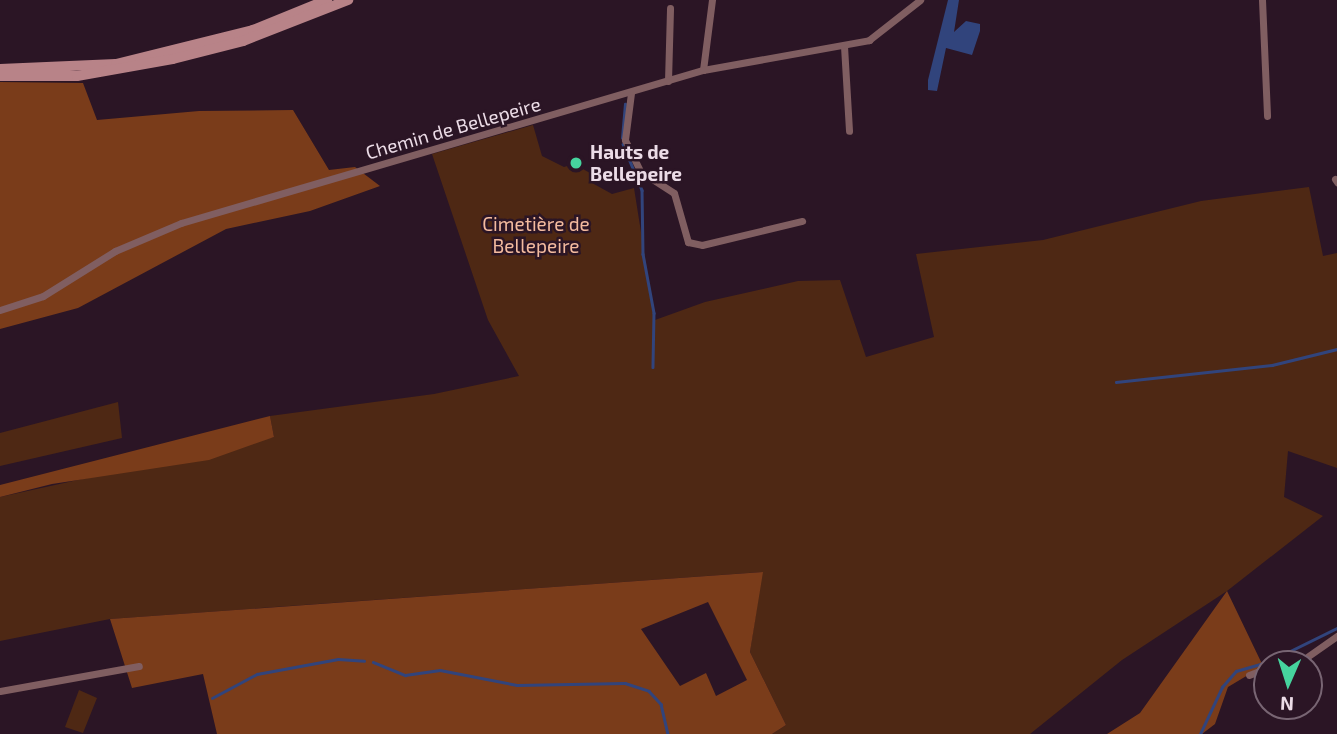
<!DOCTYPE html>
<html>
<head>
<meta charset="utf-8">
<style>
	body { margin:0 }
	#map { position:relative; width:1337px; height:734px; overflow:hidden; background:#2b1525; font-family:"Exo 2",sans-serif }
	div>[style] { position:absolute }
	.green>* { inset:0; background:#4e2814 }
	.forest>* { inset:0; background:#7a3c1a }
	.water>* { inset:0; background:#31447c }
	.stream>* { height:2.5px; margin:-1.25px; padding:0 1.25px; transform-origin:1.25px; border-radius:1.25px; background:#31447c }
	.minor>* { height:7px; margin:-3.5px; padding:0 3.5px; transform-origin:3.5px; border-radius:3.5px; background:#805e61 }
	.secondary>* { height:10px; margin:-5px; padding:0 5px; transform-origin:5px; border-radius:5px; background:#b88388 }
	.dots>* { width:19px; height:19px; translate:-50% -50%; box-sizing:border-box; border:4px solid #2b1525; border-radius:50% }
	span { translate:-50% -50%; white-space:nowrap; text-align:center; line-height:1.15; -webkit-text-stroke:5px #2b1525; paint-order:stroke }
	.street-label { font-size:19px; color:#ecdce7 }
	.poi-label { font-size:19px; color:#ecdce7; font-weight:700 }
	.left { translate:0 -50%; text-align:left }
	.park-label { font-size:19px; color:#f4bb9f }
	.north { position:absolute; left:1253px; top:650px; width:70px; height:70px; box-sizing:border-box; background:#2b1525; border:2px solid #786573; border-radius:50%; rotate:183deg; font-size:19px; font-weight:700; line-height:28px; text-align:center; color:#ecdce7 }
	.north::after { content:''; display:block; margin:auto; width:24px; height:32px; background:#46d49e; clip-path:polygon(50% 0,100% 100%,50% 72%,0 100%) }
</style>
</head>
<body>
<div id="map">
	<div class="green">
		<div style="clip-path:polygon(533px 125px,542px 156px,564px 167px,574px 164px,590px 173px,592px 183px,612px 194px,634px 188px,655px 320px,705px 302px,798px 281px,840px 280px,866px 357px,934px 337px,916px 254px,1043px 240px,1201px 201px,1309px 187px,1323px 256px,1337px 253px,1337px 468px,1288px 451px,1284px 497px,1323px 516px,1227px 591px,1122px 660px,1030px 734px,772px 734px,786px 725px,750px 652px,762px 572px,110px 619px,0 641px,0 497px,274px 437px,270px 416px,434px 394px,519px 376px,488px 320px,432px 154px)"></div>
		<div style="clip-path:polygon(118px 402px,122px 438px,0 466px,0 433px)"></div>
		<div style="clip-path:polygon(79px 690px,97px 698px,83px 733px,65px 727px)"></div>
	</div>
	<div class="forest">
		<div style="clip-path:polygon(0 82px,83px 83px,97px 120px,199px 111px,293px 110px,329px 170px,355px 167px,380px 186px,310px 211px,226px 229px,78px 308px,0 329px)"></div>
		<div style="clip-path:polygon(270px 416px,274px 437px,209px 460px,52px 484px,0 497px,0 485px)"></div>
		<div style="clip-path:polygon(evenodd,763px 572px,750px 652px,786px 725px,772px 734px,217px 734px,203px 674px,132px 688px,110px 619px,763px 572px,708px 602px,747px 680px,716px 696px,706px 673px,680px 686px,641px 629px,708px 602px)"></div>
		<div style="clip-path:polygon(1227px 591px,1263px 666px,1228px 687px,1215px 724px,1202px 734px,1107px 734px,1140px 713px)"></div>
	</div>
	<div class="water">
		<div style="clip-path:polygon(948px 0,959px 0,954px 32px,966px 21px,980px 24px,980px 31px,972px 55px,946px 48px,937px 91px,928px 90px,928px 80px)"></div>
	</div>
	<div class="stream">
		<div style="left:622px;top:138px;width:34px;rotate:-85deg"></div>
		<div style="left:623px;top:144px;width:50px;rotate:67.6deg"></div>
		<div style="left:642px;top:190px;width:64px;rotate:89.1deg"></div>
		<div style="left:643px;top:254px;width:60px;rotate:79.4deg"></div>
		<div style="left:654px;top:313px;width:54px;rotate:91.1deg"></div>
		<div style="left:1116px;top:382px;width:157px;rotate:-6.2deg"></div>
		<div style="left:1272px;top:365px;width:67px;rotate:-13.8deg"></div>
		<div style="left:373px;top:662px;width:35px;rotate:22deg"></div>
		<div style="left:405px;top:675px;width:35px;rotate:-8deg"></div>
		<div style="left:440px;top:670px;width:78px;rotate:11deg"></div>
		<div style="left:517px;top:685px;width:108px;rotate:-1.1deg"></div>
		<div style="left:625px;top:683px;width:25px;rotate:18deg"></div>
		<div style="left:649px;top:691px;width:18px;rotate:47deg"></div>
		<div style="left:661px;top:704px;width:31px;rotate:77deg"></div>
		<div style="left:212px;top:698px;width:51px;rotate:-28.1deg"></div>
		<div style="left:257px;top:674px;width:82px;rotate:-10.5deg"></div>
		<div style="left:338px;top:659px;width:26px;rotate:4deg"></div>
		<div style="left:1200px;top:734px;width:52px;rotate:-64.9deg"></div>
		<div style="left:1222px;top:687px;width:21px;rotate:-49deg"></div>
		<div style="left:1236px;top:671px;width:33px;rotate:-16deg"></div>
		<div style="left:1268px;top:662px;width:77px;rotate:-26.2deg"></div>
	</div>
	<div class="minor">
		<div style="left:1262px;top:0;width:116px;rotate:87.5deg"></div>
		<div style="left:844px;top:46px;width:85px;rotate:86.6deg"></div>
		<div style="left:703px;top:70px;width:71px;rotate:-82.7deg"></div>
		<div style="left:668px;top:81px;width:73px;rotate:-88.4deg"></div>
		<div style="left:631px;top:93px;width:47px;rotate:97.3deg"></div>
		<div style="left:625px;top:140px;width:34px;rotate:64deg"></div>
		<div style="left:640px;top:171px;width:40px;rotate:32.9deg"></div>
		<div style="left:674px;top:193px;width:51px;rotate:74.1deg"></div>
		<div style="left:688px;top:242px;width:14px;rotate:12deg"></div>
		<div style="left:702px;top:245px;width:103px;rotate:-13.5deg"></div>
		<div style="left:1335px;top:179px;width:4px;rotate:56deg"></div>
		<div style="left:0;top:310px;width:45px;rotate:-18deg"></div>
		<div style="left:43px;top:296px;width:85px;rotate:-32deg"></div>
		<div style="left:115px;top:251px;width:72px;rotate:-23deg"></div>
		<div style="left:181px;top:223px;width:544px;rotate:-16.34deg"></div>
		<div style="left:703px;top:70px;width:169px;rotate:-10.2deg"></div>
		<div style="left:869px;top:40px;width:65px;rotate:-38.1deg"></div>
		<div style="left:1297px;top:664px;width:49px;rotate:-35deg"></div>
		<div style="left:1249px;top:675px;width:19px;rotate:-21deg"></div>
		<div style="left:0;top:691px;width:141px;rotate:-10.2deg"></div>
	</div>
	<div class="secondary">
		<div style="left:0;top:69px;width:116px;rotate:-2.5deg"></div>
		<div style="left:116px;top:64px;width:141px;rotate:-13.9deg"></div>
		<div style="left:253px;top:30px;width:80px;rotate:-22.1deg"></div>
		<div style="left:0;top:76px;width:77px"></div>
		<div style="left:77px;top:76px;width:97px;rotate:-10deg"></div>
		<div style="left:173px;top:59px;width:72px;rotate:-14.4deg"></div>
		<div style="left:243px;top:41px;width:113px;rotate:-21.3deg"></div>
	</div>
	<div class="dots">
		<div style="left:576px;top:163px;background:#46d49e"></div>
	</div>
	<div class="street-label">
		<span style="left:453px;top:128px;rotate:-16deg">Chemin de Bellepeire</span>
	</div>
	<div class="poi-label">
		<span class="left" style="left:590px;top:163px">Hauts de<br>Bellepeire</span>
	</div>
	<div class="park-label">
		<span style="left:536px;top:235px">Cimetière de<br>Bellepeire</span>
	</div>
	<div class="north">N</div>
</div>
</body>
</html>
